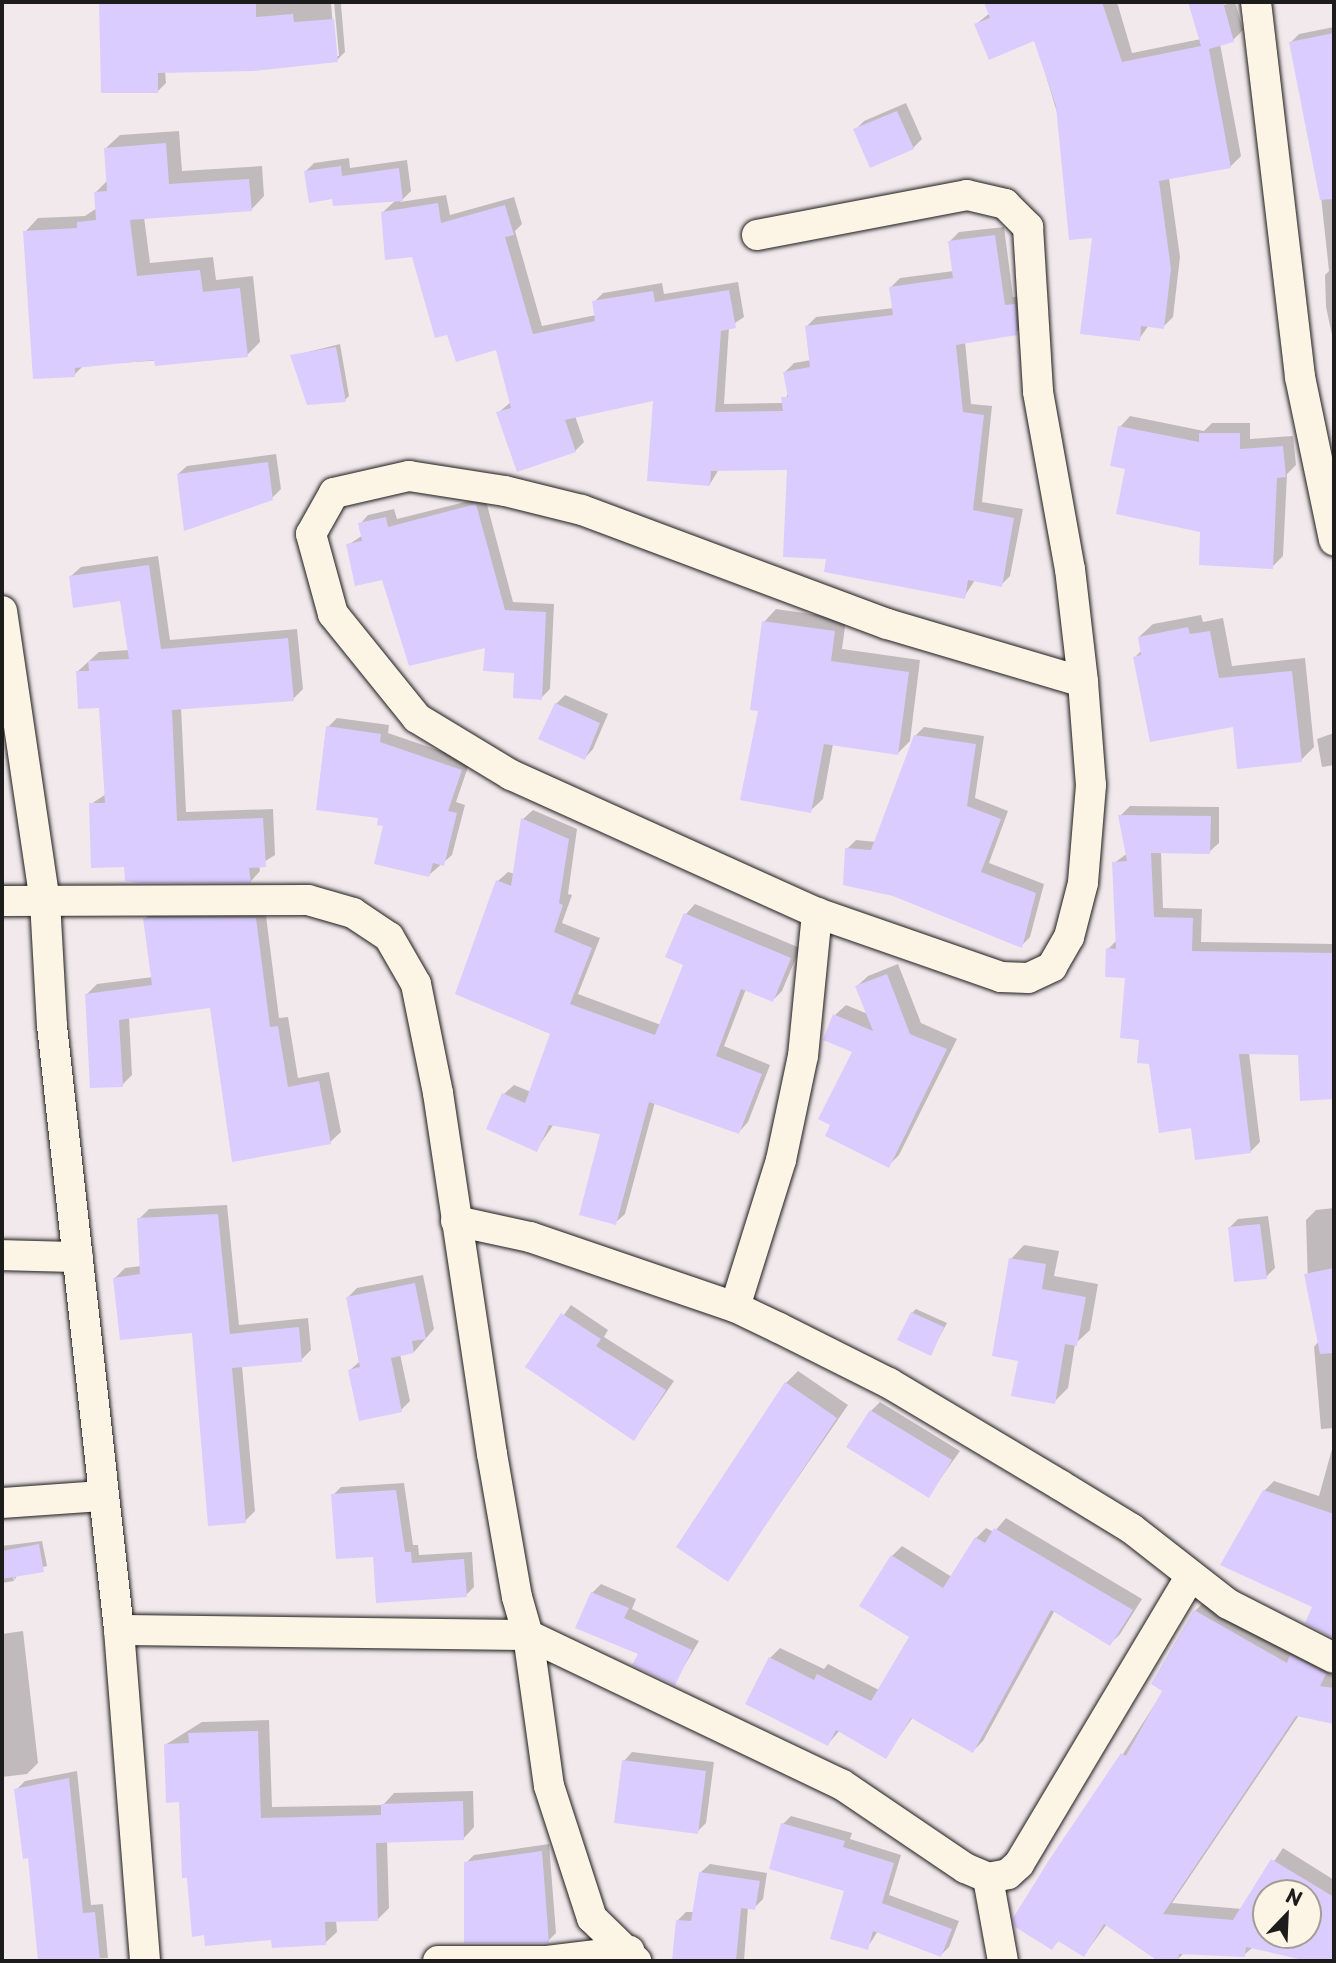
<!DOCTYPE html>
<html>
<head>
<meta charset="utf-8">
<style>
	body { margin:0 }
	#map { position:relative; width:1336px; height:1963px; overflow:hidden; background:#f2e9ec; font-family:"Playpen Sans",sans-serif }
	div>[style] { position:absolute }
	.shadow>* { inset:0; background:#0003 }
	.building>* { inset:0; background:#daccfe }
	.roads { filter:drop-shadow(0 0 2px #1c1c1c) drop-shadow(0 0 2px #1c1c1c) }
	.street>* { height:30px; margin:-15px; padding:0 15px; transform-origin:15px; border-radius:15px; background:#fcf5e5 }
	span { translate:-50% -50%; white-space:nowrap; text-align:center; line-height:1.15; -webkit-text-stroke:6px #fcf5e5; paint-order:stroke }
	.frame { position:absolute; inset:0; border:4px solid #1c1c1c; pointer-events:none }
	.north { position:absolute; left:1252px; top:1879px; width:70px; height:70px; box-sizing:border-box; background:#fcf5e5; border:2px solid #a29e95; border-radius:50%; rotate:23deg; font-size:19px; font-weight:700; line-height:28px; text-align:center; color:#1c1c1c }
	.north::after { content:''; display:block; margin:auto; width:24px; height:32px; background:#1c1c1c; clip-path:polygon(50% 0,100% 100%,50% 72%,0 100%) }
</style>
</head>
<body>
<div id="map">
	<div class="shadow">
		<div style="clip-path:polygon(101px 2px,331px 2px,335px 56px,339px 56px,334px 2px,356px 2px,341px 4px,345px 52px,337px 60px,165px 71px,166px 83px,158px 91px,102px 91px)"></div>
		<div style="clip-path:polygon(986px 2px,1117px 2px,1132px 53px,1201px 39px,1205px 10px,1235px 2px,1243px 30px,1233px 40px,1220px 44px,1241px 156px,1231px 166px,1169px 178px,1180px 257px,1173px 317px,1163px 327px,1149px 325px,1139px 339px,1094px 236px,1035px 39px,976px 24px,990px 13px)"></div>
		<div style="clip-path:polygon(1334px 27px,1334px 344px,1326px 307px,1325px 275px,1329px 271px,1319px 178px,1291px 42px,1299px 34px)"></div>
		<div style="clip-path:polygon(906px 103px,922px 139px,913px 148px,855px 130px,864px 121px)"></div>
		<div style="clip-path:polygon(179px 131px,182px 171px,262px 166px,264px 196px,251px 210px,144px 217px,150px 263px,213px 257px,216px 280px,253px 276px,260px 342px,247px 355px,84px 365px,74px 375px,25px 232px,38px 218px,85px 216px,97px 208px,96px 192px,108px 180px,106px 148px,120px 135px)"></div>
		<div style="clip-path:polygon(349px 158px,350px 168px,407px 160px,411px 191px,400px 202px,446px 195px,450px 215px,514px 197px,522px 224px,515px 231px,542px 326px,596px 315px,594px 302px,603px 293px,662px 283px,664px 294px,738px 282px,744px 317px,729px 327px,724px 404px,783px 403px,789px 392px,785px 372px,794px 363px,811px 360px,807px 326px,816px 317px,894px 308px,891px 287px,900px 278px,954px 271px,950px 241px,959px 232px,1004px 227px,1013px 297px,1024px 296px,1025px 324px,1016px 333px,965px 341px,971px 404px,992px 406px,982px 502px,1023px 509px,1010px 576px,1001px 585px,975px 580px,964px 597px,828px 558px,789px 468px,719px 469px,710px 484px,654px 399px,575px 416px,584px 442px,575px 451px,498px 413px,511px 402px,497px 347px,448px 332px,413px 255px,383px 212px,396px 200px,334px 197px,306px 171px,314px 163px)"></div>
		<div style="clip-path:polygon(340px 344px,349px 396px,345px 400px,292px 356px)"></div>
		<div style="clip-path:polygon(1130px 416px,1204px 431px,1212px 423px,1250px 423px,1250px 439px,1293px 436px,1296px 465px,1287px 474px,1283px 556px,1272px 567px,1202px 530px,1127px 467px,1120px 427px)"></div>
		<div style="clip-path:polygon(276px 454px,281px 489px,272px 498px,178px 474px,187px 466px)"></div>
		<div style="clip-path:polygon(485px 497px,513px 602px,554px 604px,550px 689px,541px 698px,487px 645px,384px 578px,348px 545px,363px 535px,360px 524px,368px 515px,394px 509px,397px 519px)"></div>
		<div style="clip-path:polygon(158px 556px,170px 640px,297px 629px,303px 689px,293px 699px,181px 707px,186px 812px,273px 809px,275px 855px,259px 865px,260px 871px,251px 881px,126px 865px,91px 804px,106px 794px,101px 706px,77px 672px,99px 652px,129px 650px,122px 599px,71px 576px,81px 567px)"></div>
		<div style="clip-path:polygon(776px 609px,846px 619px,842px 649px,920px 660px,910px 741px,898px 753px,833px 744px,823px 799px,810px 811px,760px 710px,764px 622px)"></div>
		<div style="clip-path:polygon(1201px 615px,1203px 622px,1223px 618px,1232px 666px,1305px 658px,1314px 747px,1301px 760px,1234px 725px,1135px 657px,1142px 650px,1139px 637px,1153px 624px)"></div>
		<div style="clip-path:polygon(565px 695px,608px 714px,593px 749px,585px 758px,556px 704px)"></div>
		<div style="clip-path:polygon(337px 718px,389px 725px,388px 733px,470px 761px,456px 802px,465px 805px,452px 855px,429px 875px,385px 825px,328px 727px)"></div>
		<div style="clip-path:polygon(924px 727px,984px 736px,975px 798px,1008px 811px,989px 863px,1044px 884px,1030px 937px,1021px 946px,847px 849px,856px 840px,876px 842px,915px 736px)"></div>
		<div style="clip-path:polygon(1334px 733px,1334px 765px,1322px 767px,1317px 739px)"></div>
		<div style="clip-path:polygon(1130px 806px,1219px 807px,1219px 843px,1209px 852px,1161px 852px,1163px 908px,1202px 909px,1201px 942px,1334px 944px,1334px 1098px,1301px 1099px,1300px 1053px,1249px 1053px,1260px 1142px,1250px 1152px,1192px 1126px,1150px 1062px,1126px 977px,1108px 949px,1117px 940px,1114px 863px,1128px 853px,1120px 816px)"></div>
		<div style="clip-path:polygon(533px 810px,577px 829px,568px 894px,572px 895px,562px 923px,600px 938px,578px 994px,661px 1025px,685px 964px,686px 914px,695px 904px,800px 948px,782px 991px,773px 1000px,746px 989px,724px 1046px,770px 1065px,748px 1122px,739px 1132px,655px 1102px,625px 1214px,615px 1223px,603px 1132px,554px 1124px,536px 1150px,504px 1094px,514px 1085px,531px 1092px,553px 1033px,498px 881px,508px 872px,515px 874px,523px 819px)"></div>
		<div style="clip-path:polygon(265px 908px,279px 1018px,288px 1017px,298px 1078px,329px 1072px,341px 1132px,330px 1142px,212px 1006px,129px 1017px,132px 1075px,122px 1085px,87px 994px,97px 984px,153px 977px,145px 919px,155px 909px)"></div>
		<div style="clip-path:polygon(898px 964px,921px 1023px,957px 1039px,899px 1155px,889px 1165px,854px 1051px,835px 1015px,846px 1005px,868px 1014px,857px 986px,868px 976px)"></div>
		<div style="clip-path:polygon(227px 1205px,239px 1325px,308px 1318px,311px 1350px,301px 1360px,242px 1366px,255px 1511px,245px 1521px,194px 1331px,115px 1278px,125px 1268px,141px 1266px,139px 1219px,149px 1209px)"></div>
		<div style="clip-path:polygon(1334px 1208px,1334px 1428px,1321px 1429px,1314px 1347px,1319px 1341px,1308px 1285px,1306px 1220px,1316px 1210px)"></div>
		<div style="clip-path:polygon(1268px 1216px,1275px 1268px,1266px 1277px,1229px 1228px,1238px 1219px)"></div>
		<div style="clip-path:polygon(1024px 1245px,1059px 1251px,1054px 1276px,1098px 1284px,1090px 1330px,1075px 1344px,1068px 1388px,1054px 1402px,1020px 1360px,1011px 1259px)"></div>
		<div style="clip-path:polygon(423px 1275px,434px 1329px,414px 1352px,400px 1354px,410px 1401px,401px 1410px,350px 1370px,359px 1362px,348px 1297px,357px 1288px)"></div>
		<div style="clip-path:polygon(571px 1305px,608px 1330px,604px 1337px,674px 1381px,634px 1439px,527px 1367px)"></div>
		<div style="clip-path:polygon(916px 1309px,947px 1323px,930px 1354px,912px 1313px)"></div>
		<div style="clip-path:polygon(798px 1371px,848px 1405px,727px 1580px,786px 1383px)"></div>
		<div style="clip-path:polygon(880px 1402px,960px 1451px,928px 1496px,871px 1411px)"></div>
		<div style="clip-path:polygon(1334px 1442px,1334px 1637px,1307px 1623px,1314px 1607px,1264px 1491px,1274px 1481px,1319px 1496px)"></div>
		<div style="clip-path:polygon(404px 1483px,413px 1545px,418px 1545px,419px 1555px,472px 1552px,474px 1587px,466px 1595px,375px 1555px,333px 1495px,341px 1487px)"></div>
		<div style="clip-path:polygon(1006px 1518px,1142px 1599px,1120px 1634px,1110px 1644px,1055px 1610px,983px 1741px,973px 1751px,913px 1717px,885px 1757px,840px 1730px,828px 1744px,770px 1658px,780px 1648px,824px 1669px,828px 1664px,879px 1690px,912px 1637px,892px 1556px,902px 1546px,952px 1577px,976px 1538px,986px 1528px,994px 1532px)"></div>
		<div style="clip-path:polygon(42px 1541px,47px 1566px,17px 1574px,15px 1580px,11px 1568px,14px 1581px,2px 1583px,2px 1546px)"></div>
		<div style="clip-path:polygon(601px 1584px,636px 1599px,632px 1609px,699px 1641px,674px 1683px,640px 1653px,578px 1627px,592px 1593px)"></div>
		<div style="clip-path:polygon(evenodd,1207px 1599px,1334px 1666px,1330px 1675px,1334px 1675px,1334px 1723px,1299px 1715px,1172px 1903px,1242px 1909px,1283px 1848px,1334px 1880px,1334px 1961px,1253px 1947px,1244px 1955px,1184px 1953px,1178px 1959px,1107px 1924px,1084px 1955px,1059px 1940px,1052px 1948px,1123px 1754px,1164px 1690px,1153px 1684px,1195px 1611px,1207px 1599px,1266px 1893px,1308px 1893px,1308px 1935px,1266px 1935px,1266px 1893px)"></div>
		<div style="clip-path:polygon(23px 1631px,38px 1763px,27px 1774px,2px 1777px,2px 1634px)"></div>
		<div style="clip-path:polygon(269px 1720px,272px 1807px,383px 1805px,394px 1793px,473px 1791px,474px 1827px,463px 1839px,387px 1841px,389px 1908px,378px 1919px,336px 1920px,337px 1932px,325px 1943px,273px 1938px,181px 1801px,165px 1745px,202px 1722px)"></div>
		<div style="clip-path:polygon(632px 1752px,714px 1762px,706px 1823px,697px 1832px,624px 1761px)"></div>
		<div style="clip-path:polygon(77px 1771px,91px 1905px,103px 1904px,108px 1958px,40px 1961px,30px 1857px,16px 1790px,25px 1781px)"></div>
		<div style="clip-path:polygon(791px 1816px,852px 1833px,850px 1839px,901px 1855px,889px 1895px,959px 1921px,949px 1947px,941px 1955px,878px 1931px,867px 1948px,846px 1889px,783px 1824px)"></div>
		<div style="clip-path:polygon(549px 1844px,556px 1933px,548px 1941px,466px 1863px,474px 1855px)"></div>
		<div style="clip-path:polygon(710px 1864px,767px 1873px,763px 1899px,754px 1908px,748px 1907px,744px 1961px,674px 1961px,677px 1921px,686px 1912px,694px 1912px,701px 1872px)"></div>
	</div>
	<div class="building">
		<div style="clip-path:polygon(99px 2px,256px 2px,256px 17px,293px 14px,294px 22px,334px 19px,338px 62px,254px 71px,158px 73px,158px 93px,101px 93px)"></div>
		<div style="clip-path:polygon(984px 2px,1102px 2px,1122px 62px,1201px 46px,1188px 2px,1223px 2px,1234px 42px,1209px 49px,1231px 168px,1159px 181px,1171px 269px,1164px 329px,1141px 326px,1140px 341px,1080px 334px,1092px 238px,1069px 240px,1056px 106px,1034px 41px,989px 60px,974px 24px,990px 18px)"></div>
		<div style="clip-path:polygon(1334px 33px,1334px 199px,1320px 200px,1289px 42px)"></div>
		<div style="clip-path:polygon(897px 111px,914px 149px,870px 168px,853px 129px)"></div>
		<div style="clip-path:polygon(166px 143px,169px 184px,249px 179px,252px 211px,130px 220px,137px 276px,200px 270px,203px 292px,240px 288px,248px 357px,155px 366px,154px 360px,75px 368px,75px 377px,33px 379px,23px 231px,77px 228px,77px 222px,96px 220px,94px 192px,107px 191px,104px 148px)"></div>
		<div style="clip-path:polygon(341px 166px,342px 176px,399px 168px,403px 201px,333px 206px,332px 199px,309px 203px,304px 171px)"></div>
		<div style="clip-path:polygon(438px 203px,441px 223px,505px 205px,514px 235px,505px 237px,533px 334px,595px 321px,592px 301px,653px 291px,655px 302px,729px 290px,736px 328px,721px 331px,715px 412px,783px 411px,781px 397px,788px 397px,783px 372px,810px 367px,805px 326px,893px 315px,889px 287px,953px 278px,948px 241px,995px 235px,1005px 305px,1015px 304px,1017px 335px,956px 345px,963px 412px,984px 415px,973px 510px,1014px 518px,1002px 587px,968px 580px,965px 599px,824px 572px,826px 559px,783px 557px,787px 470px,711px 471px,710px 486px,647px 481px,653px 401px,565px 420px,576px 452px,517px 472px,496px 412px,511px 408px,496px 350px,456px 362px,447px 335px,435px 338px,412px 257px,385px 260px,381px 212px)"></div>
		<div style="clip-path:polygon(336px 347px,346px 402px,307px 405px,290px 355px)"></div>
		<div style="clip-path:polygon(1118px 426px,1199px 442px,1199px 433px,1240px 433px,1240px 449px,1283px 446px,1286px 477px,1277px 478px,1273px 569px,1199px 565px,1200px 532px,1116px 514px,1125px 469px,1110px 466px)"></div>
		<div style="clip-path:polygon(268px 462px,273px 500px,184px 531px,177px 474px)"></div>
		<div style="clip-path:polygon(476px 504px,505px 610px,546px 612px,542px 700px,513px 698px,514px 673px,483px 671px,485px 648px,409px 666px,382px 580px,355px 586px,346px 544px,362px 541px,358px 523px,386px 517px,388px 527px)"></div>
		<div style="clip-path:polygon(149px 565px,161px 649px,288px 638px,294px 701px,172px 710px,177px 821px,263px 818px,266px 867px,249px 868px,251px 883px,138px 883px,125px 881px,124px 867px,91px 868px,89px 803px,105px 803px,99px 708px,78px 709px,76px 671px,89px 671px,88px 661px,129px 659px,120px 601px,73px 608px,69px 576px)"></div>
		<div style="clip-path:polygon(762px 621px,835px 631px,831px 661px,909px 672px,898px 755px,824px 744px,811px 813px,740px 800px,758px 711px,750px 710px)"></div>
		<div style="clip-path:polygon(1188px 627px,1190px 634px,1210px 631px,1219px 678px,1292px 671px,1302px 762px,1237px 769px,1233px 727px,1150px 742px,1133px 657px,1141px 655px,1138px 637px)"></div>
		<div style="clip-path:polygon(555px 703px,600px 723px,585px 760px,538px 739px)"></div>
		<div style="clip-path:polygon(326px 726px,381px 734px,380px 742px,462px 770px,448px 811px,457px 813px,444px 866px,433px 863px,429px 877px,374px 864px,383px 826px,377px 825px,378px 818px,316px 810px)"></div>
		<div style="clip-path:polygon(914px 735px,976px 744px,967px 806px,1001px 819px,981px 872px,1036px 893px,1022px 948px,893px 896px,843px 885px,845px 848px,871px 850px)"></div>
		<div style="clip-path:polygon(1118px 815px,1211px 816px,1210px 854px,1151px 853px,1154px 917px,1193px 918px,1192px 951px,1333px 953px,1334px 1099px,1300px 1101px,1298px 1055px,1239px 1054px,1251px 1153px,1195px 1160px,1191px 1128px,1159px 1133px,1149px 1064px,1137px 1063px,1139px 1040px,1120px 1038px,1125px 978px,1105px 977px,1106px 948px,1116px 949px,1112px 862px,1127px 861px)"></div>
		<div style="clip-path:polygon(521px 818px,569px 839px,559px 903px,563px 905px,554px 932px,592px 948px,570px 1004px,655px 1035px,683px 965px,665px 957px,684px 913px,791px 958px,773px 1002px,741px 989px,716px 1056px,762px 1074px,739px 1134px,649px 1102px,616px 1225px,579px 1215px,600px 1134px,549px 1125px,537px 1152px,486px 1129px,502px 1093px,525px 1103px,550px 1034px,455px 994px,496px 880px,511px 886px)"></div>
		<div style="clip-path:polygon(143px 918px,256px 918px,270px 1027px,278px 1026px,288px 1087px,319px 1081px,331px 1144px,232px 1162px,210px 1008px,119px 1020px,123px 1087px,90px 1088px,85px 994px,152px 985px)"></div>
		<div style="clip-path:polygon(887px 974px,910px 1034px,947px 1049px,889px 1168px,825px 1136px,830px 1125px,818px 1119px,852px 1052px,823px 1040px,833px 1014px,873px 1031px,855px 986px)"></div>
		<div style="clip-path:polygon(218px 1214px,230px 1334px,299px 1327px,302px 1362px,232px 1368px,246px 1523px,208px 1526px,192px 1333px,120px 1340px,113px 1278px,140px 1274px,137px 1218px)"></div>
		<div style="clip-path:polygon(1260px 1224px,1267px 1279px,1234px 1282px,1228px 1227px)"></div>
		<div style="clip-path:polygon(1009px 1258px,1046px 1264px,1042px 1289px,1086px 1297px,1077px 1346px,1065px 1344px,1055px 1404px,1011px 1396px,1018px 1361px,992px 1356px)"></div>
		<div style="clip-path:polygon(1334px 1268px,1334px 1353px,1320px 1354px,1304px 1274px)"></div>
		<div style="clip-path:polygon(415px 1283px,426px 1339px,412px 1341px,414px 1353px,391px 1358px,402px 1412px,359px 1421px,348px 1370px,360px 1367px,346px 1297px)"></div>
		<div style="clip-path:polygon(911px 1312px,944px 1327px,931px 1356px,897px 1340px)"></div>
		<div style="clip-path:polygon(561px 1313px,601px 1339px,596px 1346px,666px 1390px,634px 1441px,525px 1367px)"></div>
		<div style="clip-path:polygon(785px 1382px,837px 1418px,728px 1582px,676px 1547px)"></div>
		<div style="clip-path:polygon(870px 1410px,952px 1460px,929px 1498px,846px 1447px)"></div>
		<div style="clip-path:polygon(396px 1490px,405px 1552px,411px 1552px,412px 1563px,464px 1559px,467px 1597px,376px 1603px,373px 1557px,336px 1559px,331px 1494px)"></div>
		<div style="clip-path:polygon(1263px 1490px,1334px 1514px,1334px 1638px,1305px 1623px,1312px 1607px,1220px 1565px)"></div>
		<div style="clip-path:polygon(994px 1528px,1133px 1610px,1110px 1646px,1051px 1610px,973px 1753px,911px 1718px,886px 1759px,836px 1730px,828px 1746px,745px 1704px,769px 1657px,814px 1680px,817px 1674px,871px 1701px,909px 1637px,859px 1606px,891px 1555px,943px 1588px,975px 1537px,985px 1543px)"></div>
		<div style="clip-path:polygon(39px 1544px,44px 1572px,2px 1579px,2px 1551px)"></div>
		<div style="clip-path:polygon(591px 1592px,629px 1608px,624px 1618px,692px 1650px,675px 1685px,632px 1665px,638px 1654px,575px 1628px)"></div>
		<div style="clip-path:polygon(evenodd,1194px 1610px,1287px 1663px,1290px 1655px,1326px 1674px,1320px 1686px,1334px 1688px,1334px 1724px,1296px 1716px,1163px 1914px,1233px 1920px,1271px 1859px,1334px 1897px,1334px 1961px,1308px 1961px,1246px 1947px,1245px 1957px,1179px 1954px,1178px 1961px,1155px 1959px,1104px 1924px,1084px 1957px,1058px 1941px,1052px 1950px,1015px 1927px,1013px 1918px,1049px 1860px,1121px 1753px,1126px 1756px,1162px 1691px,1151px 1684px,1194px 1610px,1266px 1893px,1308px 1893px,1308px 1935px,1266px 1935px,1266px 1893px)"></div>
		<div style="clip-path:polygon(258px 1731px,261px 1818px,381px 1815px,381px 1804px,463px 1801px,464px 1840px,376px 1843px,378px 1921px,325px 1922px,326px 1945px,272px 1948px,271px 1940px,205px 1946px,204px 1935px,192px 1937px,187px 1878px,182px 1878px,179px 1802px,166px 1803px,164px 1744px,189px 1743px,188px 1733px)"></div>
		<div style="clip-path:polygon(622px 1760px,706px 1771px,698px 1834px,614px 1823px)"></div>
		<div style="clip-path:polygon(69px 1778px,83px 1913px,95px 1912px,100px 1961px,38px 1961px,28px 1858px,23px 1859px,14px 1789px)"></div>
		<div style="clip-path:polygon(781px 1823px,845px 1841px,843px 1847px,894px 1863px,882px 1903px,952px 1929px,941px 1957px,873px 1931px,868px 1950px,830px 1939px,844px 1891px,769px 1869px)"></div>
		<div style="clip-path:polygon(542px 1851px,549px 1943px,464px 1943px,464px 1862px)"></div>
		<div style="clip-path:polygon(699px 1872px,760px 1881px,755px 1910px,741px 1908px,736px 1961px,672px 1961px,676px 1920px,691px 1921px)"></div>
	</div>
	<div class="roads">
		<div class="street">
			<div style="left:1256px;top:2px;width:378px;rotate:83.3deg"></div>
			<div style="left:1300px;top:377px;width:167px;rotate:78.2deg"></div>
			<div style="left:757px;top:235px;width:214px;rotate:-10.8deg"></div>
			<div style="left:967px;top:195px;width:39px;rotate:13deg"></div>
			<div style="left:1005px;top:204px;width:33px;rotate:45deg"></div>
			<div style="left:1028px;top:227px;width:165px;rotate:86.5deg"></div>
			<div style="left:1038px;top:392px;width:180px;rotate:79.8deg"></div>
			<div style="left:1070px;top:569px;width:114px;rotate:83.4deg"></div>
			<div style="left:1083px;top:682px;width:103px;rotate:85.6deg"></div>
			<div style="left:1091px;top:785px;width:98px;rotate:94.7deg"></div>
			<div style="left:1083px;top:883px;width:56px;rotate:104.5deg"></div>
			<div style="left:1069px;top:937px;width:34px;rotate:120deg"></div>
			<div style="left:1052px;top:967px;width:26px;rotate:155deg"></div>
			<div style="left:1028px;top:978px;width:27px;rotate:-178deg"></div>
			<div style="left:1001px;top:977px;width:195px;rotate:-160.8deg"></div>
			<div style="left:817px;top:913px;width:336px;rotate:-155.7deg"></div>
			<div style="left:511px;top:775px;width:110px;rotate:-148.8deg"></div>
			<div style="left:417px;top:718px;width:134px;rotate:-128.9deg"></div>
			<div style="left:333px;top:614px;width:83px;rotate:-105.4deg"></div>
			<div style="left:311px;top:534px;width:47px;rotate:-60.7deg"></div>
			<div style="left:334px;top:493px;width:77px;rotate:-12.8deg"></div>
			<div style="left:409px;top:476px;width:97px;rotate:8.9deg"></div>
			<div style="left:505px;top:491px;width:79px;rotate:13.9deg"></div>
			<div style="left:582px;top:510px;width:326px;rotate:20.5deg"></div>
			<div style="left:887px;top:624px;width:204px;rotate:16.5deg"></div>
			<div style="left:2px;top:611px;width:293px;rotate:81.6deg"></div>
			<div style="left:45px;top:901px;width:125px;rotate:86.8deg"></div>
			<div style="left:52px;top:1026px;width:608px;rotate:83.67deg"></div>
			<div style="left:119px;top:1630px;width:332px;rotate:85.5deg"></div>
			<div style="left:2px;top:901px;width:306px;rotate:-0.2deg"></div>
			<div style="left:308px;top:900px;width:47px;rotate:16.1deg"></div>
			<div style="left:353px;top:913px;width:43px;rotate:33.7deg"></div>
			<div style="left:389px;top:937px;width:54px;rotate:60.1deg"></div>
			<div style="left:416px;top:984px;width:111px;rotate:78.6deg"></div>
			<div style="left:438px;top:1093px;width:365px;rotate:81.5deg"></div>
			<div style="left:492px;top:1454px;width:145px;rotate:80.1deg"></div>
			<div style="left:517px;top:1597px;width:40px;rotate:74deg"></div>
			<div style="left:528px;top:1635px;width:152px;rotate:82.1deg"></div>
			<div style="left:549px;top:1786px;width:139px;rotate:72deg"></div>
			<div style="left:592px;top:1918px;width:62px;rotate:44.3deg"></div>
			<div style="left:456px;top:1221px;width:76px;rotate:12.2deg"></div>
			<div style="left:530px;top:1237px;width:217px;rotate:18.9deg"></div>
			<div style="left:735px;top:1307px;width:49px;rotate:25.5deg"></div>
			<div style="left:779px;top:1328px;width:123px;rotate:26.6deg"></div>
			<div style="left:889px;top:1383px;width:199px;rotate:30.8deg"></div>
			<div style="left:1060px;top:1485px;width:84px;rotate:31.4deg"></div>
			<div style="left:1132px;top:1529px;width:122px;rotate:38deg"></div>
			<div style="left:1228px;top:1604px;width:119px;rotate:27deg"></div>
			<div style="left:2px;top:1255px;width:76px;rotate:1.5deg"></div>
			<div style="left:735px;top:1307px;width:154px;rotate:-72.6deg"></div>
			<div style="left:781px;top:1160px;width:106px;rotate:-78.1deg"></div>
			<div style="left:803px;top:1056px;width:144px;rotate:-84.4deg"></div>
			<div style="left:2px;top:1503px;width:99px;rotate:-4deg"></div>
			<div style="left:119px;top:1630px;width:409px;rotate:0.7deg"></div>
			<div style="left:528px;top:1635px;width:347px;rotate:25.5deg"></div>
			<div style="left:841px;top:1784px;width:150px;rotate:34.1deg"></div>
			<div style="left:965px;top:1868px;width:25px;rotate:23deg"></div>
			<div style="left:988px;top:1878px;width:20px;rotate:-11deg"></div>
			<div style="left:1008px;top:1874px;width:15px;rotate:-42deg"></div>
			<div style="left:1019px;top:1864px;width:335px;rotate:-59.2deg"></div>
			<div style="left:988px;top:1878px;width:84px;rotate:79.8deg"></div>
			<div style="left:438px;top:1961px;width:109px"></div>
			<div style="left:547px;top:1961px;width:83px;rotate:-7deg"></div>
		</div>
	</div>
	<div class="frame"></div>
	<div class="north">N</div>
</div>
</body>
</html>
